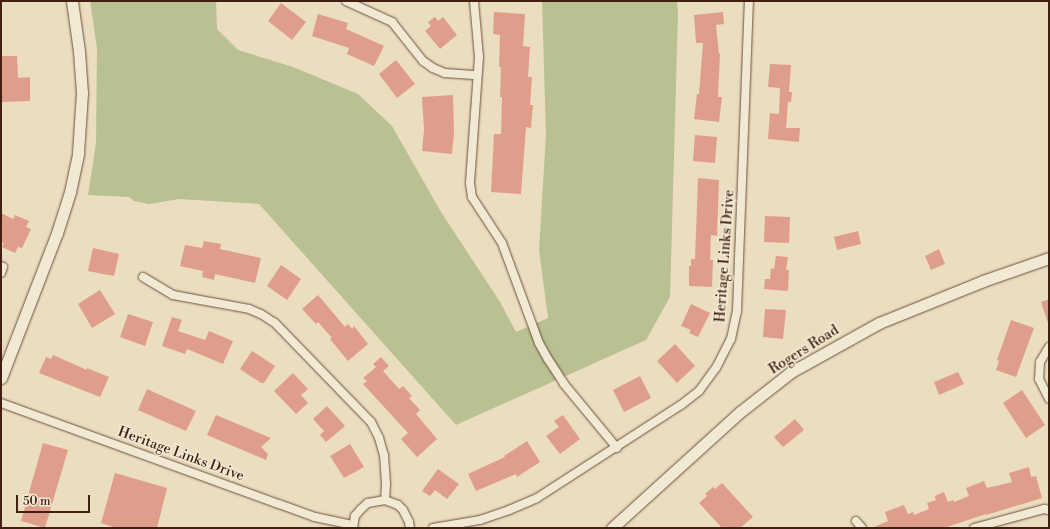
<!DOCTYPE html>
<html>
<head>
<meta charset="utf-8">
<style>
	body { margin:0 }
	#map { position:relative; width:1050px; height:529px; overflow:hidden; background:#ebddbf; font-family:"Libre Bodoni",serif }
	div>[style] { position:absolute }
	.green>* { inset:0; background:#b9c091 }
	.building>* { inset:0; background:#df9e8b }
	.roads { filter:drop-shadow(0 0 1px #6c4f3c) drop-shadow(0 0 1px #6c4f3c) }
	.minor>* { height:8px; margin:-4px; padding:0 4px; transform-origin:4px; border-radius:4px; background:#f2e9d5 }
	.secondary>* { height:11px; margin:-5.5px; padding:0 5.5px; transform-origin:5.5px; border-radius:5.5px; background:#f2e9d5 }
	span { translate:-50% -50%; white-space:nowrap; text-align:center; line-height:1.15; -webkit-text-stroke:3px #f2e9d5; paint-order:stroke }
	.street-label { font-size:14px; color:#412011 }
	.frame { position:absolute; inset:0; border:2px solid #412011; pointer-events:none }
	.scale { position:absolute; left:16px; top:495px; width:74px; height:18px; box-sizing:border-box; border:2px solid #412011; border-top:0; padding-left:5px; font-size:12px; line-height:14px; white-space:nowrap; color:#412011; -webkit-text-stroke:3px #f2e9d5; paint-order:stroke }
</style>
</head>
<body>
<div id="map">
	<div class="green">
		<div style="clip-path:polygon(90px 1px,216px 1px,217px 29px,238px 50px,293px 67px,358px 94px,392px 126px,441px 212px,500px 302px,516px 332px,548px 318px,539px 250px,546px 135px,542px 1px,677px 1px,678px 14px,670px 297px,646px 340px,456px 425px,259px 204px,179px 199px,149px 204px,134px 201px,129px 197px,88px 195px,96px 143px,97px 48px)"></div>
	</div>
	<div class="building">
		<div style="clip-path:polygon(281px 3px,306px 22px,292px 40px,268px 21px)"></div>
		<div style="clip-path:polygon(494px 12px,525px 14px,523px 46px,530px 47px,528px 77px,532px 77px,530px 105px,533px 105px,531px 128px,526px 127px,521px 194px,491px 192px,494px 134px,501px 134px,502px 97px,500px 97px,501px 67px,499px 67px,500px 35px,493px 34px)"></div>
		<div style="clip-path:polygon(723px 12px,724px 24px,716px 25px,719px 54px,720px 54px,718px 97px,722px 97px,719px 122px,694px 119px,697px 94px,699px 94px,703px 43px,696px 43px,694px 15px)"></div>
		<div style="clip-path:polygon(318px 14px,348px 23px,346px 29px,384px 46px,374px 66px,347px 54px,349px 48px,312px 36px)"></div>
		<div style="clip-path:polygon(435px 17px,438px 21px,443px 17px,457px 35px,440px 49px,425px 31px,431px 26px,428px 22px)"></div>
		<div style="clip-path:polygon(1px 56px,17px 56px,18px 78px,30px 77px,30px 101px,1px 102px)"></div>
		<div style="clip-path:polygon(396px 60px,415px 84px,397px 98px,379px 74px)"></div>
		<div style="clip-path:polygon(770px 64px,791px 65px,789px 92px,792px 92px,791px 102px,788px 102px,786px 128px,800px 128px,799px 142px,768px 139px,770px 113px,779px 114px,780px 88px,768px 87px)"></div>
		<div style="clip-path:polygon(453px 95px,454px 132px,452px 154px,422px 151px,424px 130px,422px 97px)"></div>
		<div style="clip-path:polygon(695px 135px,717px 137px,715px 163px,693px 161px)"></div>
		<div style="clip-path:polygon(698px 178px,719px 180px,717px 236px,711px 235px,710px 260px,713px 260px,712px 287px,689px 286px,689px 266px,691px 266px,691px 259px,695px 259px)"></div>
		<div style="clip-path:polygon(1px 213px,13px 219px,15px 215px,29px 221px,26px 227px,31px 229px,22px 248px,18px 247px,15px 253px,2px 247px,4px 243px,1px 242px)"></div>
		<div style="clip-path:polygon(765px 216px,790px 217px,789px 243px,764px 242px)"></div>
		<div style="clip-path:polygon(858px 231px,861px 244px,837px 250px,834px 237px)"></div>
		<div style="clip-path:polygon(204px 241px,221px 244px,220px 249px,261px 258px,255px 283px,215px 274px,214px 280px,202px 277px,203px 271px,180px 266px,185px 245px,202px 248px)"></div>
		<div style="clip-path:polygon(93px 248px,119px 254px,114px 276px,88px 271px)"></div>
		<div style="clip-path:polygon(939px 249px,945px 264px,931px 270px,925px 256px)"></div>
		<div style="clip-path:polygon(776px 256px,788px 257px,786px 270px,789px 270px,788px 291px,764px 289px,765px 279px,770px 279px,771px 268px,774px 269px)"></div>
		<div style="clip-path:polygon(281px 265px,301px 279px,287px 300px,267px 286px)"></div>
		<div style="clip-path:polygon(100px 290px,115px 314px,92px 328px,78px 304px)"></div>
		<div style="clip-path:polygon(318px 295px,345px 327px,348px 324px,352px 329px,354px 326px,368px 344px,348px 361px,330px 339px,332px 338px,318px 322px,316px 324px,302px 309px)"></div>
		<div style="clip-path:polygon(1049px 299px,1049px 323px,1048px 323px,1041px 302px)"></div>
		<div style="clip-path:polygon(691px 304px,710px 313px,698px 337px,689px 333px,691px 330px,681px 326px)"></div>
		<div style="clip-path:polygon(765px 309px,786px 310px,783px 339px,763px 337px)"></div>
		<div style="clip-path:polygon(128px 314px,153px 322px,145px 346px,120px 337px)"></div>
		<div style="clip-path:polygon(172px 317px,182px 320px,178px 331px,205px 340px,209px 331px,233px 341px,223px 364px,187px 349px,185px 354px,162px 346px)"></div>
		<div style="clip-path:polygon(1011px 320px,1034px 328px,1016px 377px,996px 370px,999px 361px,997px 360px)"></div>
		<div style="clip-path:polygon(675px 344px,695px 366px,677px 383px,657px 361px)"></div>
		<div style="clip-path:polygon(252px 351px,275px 366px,264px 383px,261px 383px,240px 369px)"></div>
		<div style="clip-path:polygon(53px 355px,87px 370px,87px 368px,109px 377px,100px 397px,39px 373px,46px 357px,51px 359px)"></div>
		<div style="clip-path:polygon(381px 357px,389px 366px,383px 371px,399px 389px,403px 386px,412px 396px,409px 398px,420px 410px,416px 414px,437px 439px,417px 457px,401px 439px,408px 433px,363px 384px,367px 381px,363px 378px,376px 367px,373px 364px)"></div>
		<div style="clip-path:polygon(958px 372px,964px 384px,939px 395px,934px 382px)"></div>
		<div style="clip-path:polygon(293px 373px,308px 389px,301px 395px,308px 403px,296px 414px,274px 391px)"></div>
		<div style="clip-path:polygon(640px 376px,651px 398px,624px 412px,613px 390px)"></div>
		<div style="clip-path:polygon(147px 389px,196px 411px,186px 431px,138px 410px)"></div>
		<div style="clip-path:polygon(1022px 390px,1045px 425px,1026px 438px,1003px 403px)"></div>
		<div style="clip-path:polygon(327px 406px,345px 426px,326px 442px,320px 435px,324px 431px,313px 419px)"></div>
		<div style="clip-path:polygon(216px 415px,271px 438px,261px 447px,268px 454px,266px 460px,207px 435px)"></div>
		<div style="clip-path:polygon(563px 415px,580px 439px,560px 454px,546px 436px,559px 427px,554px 421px)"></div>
		<div style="clip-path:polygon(795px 419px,804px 430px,783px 447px,774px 437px)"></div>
		<div style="clip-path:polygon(527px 441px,540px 462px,517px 477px,516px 474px,476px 491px,468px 474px,505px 457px,504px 456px)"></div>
		<div style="clip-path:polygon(43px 443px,68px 450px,45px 528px,21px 521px)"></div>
		<div style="clip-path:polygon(350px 444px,364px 467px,344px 478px,330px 456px)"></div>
		<div style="clip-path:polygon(1029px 467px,1031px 477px,1036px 476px,1042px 498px,986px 515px,986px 514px,944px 528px,872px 528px,888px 521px,885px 512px,904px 505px,908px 514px,913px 512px,914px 515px,929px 509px,927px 503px,936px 500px,935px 496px,944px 492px,948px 502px,953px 500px,954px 502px,969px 496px,966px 488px,984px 481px,987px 488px,1012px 482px,1009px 473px)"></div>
		<div style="clip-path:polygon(438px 469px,459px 484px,447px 499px,435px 490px,430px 496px,422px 491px)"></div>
		<div style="clip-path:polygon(115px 473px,167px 488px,157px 528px,116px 528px,101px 523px)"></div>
		<div style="clip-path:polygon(722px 483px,753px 517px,740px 528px,722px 528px,699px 503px,707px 496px,705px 494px,713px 487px,715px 489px)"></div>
	</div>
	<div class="roads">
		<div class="minor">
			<div style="left:346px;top:1px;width:51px;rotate:24.5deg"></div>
			<div style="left:392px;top:22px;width:50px;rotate:51.5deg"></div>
			<div style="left:423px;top:61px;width:12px;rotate:35deg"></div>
			<div style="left:433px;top:68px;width:13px;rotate:23deg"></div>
			<div style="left:445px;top:73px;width:32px;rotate:4deg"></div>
			<div style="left:474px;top:1px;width:56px;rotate:84.9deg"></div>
			<div style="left:479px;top:57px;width:126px;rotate:94.1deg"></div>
			<div style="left:470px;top:183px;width:14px;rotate:82deg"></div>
			<div style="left:472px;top:197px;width:55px;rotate:56.9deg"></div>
			<div style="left:502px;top:243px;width:107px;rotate:69.7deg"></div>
			<div style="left:539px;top:343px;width:18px;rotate:61deg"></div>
			<div style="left:548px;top:359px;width:30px;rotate:57deg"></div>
			<div style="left:564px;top:384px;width:83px;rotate:50.4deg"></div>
			<div style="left:1px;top:266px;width:2px;rotate:27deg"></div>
			<div style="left:3px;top:267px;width:6px;rotate:108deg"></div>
			<div style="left:143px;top:277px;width:35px;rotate:31deg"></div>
			<div style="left:173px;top:295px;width:77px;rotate:10.4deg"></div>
			<div style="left:249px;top:309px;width:13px;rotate:23deg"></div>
			<div style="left:261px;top:314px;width:17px;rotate:33deg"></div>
			<div style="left:275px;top:323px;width:138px;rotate:45.9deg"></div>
			<div style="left:371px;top:422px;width:18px;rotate:63deg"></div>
			<div style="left:379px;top:438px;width:18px;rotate:74deg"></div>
			<div style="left:384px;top:455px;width:28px;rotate:86deg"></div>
			<div style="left:386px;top:483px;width:17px;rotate:93deg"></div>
			<div style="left:1049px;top:347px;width:17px;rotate:121deg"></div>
			<div style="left:1040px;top:362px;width:17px;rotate:93deg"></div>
			<div style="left:1039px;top:379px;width:22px;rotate:63deg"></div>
			<div style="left:1px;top:403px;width:296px;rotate:20deg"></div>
			<div style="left:279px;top:504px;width:38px;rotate:20deg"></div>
			<div style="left:315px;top:517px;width:39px;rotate:12deg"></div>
			<div style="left:856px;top:521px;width:9px;rotate:49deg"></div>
			<div style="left:353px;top:528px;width:12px;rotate:-81deg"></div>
			<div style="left:355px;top:516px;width:9px;rotate:-49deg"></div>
			<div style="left:361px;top:509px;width:9px;rotate:-41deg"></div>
			<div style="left:368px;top:503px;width:17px;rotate:-10deg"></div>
			<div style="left:385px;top:500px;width:14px;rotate:21deg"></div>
			<div style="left:398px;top:505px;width:7px;rotate:45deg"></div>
			<div style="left:403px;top:510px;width:13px;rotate:63deg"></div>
			<div style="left:409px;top:522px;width:6px;rotate:81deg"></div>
			<div style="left:433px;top:528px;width:48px;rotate:-9.7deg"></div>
			<div style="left:480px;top:520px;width:31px;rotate:-19deg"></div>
			<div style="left:509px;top:510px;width:30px;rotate:-23deg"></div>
			<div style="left:537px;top:498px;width:171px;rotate:-32.9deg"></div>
			<div style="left:681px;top:405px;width:23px;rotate:-38deg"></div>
			<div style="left:699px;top:391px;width:29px;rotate:-54deg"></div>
			<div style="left:716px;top:368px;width:33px;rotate:-63deg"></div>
			<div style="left:731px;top:339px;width:29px;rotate:-78deg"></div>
			<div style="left:737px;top:311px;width:310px;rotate:-87.8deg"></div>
			<div style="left:974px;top:528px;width:73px;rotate:-15.2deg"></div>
			<div style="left:1044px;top:509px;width:5px;rotate:11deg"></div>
		</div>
		<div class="secondary">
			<div style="left:1px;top:378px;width:155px;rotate:-68.9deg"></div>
			<div style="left:57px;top:233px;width:43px;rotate:-72.4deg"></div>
			<div style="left:70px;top:192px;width:40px;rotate:-78deg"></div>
			<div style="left:78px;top:153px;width:60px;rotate:-86.2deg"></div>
			<div style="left:82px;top:93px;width:42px;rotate:-94.1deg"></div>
			<div style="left:79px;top:51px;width:50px;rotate:-98deg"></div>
			<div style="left:612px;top:528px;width:173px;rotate:-42.2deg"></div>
			<div style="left:740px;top:412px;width:65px;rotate:-38.1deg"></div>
			<div style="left:791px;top:372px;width:101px;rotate:-29.1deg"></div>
			<div style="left:879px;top:323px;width:112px;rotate:-22deg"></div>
			<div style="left:983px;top:281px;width:70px;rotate:-19.2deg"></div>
		</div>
	</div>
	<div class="street-label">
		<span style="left:725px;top:256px;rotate:-86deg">Heritage Links Drive</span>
		<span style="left:804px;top:350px;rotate:-32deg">Rogers Road</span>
		<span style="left:181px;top:454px;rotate:20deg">Heritage Links Drive</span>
	</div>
	<div class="frame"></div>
	<div class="scale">50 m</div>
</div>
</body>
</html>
